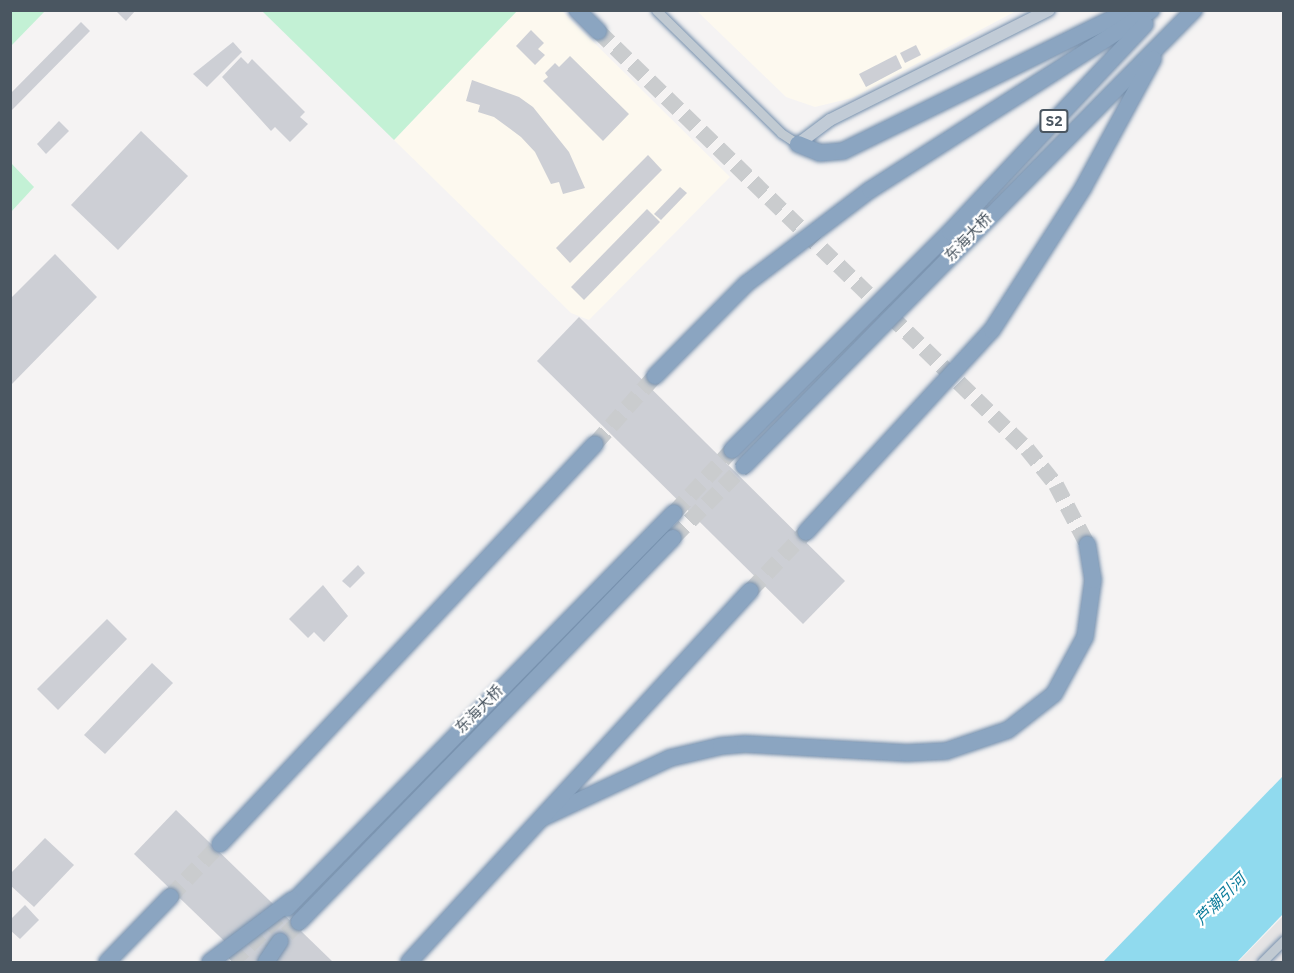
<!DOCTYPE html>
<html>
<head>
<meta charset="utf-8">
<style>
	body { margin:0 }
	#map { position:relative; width:1294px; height:973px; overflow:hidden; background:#f5f3f3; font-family:"IBM Plex Sans","Noto Sans SC",sans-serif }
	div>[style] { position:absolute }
	.commercial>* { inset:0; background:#fdf9ef }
	.education>* { inset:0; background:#e6e4e5 }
	.green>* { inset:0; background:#c3f1d5 }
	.water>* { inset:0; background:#90daee }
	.building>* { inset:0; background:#cdcfd5 }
	.motorway-tunnel>* { height:16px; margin-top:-8px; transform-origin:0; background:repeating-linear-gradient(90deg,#caccce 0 16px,transparent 0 24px) }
	.roads { filter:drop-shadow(0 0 2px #7690ad) drop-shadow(0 0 2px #7690ad) }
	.minor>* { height:9px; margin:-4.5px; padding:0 4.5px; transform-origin:4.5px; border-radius:4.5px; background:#c1cad2 }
	.secondary>* { height:12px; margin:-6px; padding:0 6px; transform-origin:6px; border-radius:6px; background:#c1cbd6 }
	.motorway>* { height:16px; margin:-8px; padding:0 8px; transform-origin:8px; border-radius:8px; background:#8ba5c1 }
	span { translate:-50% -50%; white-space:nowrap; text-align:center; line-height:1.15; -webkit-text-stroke:4.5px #fff; paint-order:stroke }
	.shield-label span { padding:2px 4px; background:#fff; border:2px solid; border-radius:4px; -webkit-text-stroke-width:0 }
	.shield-label { font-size:14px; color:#4a5661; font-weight:700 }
	.street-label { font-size:15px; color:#4a5661 }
	.water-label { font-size:16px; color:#0c7c9b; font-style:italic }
	.frame { position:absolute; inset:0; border:12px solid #4a5661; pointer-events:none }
</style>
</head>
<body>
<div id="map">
	<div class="commercial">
		<div style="clip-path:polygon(517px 11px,562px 11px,730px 177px,589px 320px,571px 313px,394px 140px)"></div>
		<div style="clip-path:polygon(697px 11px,1016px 11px,852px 98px,815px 107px,786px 97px)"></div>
	</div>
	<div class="education">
		<div style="clip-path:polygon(1283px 916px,1283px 962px,1238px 962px)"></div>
	</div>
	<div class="green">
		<div style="clip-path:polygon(11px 10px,45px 11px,11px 46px,10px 11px)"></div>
		<div style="clip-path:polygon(262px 11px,517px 11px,394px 140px)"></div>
		<div style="clip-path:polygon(11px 163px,34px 187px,11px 212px,10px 212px)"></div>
	</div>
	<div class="water">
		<div style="clip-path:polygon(1283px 776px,1283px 914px,1237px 962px,1103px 962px)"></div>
	</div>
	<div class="building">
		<div style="clip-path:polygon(115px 10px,136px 10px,126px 21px)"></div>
		<div style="clip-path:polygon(81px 22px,90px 31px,10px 112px,10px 94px)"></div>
		<div style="clip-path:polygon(531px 30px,544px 43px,538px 49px,545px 55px,535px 65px,516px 46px)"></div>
		<div style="clip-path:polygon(233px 42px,242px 52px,207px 87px,193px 74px)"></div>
		<div style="clip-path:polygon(916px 45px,921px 55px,905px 63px,900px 53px)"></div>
		<div style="clip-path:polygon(896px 55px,902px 68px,866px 87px,859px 74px)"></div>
		<div style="clip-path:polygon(570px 56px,629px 114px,603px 141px,543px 81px,548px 77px,545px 73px,555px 63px,559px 67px)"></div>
		<div style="clip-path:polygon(241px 57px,248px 64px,252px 59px,305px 112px,300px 117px,308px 124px,290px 142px,275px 127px,271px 131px,222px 77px)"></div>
		<div style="clip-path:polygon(472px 80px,519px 97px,533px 107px,569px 152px,585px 188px,563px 194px,559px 182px,551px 184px,535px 152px,521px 137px,494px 117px,478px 112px,480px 105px,466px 101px)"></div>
		<div style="clip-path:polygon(59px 121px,69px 131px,46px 154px,37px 144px)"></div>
		<div style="clip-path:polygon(141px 131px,188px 176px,118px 250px,71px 205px)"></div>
		<div style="clip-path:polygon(648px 155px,662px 170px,570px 263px,556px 248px)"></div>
		<div style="clip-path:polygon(680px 187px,687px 193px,661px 220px,654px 214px)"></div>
		<div style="clip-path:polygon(647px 209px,660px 222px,584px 300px,571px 287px)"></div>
		<div style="clip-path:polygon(55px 254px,97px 297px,10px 386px,10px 299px)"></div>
		<div style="clip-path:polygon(579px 317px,845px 581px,803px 624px,537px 361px)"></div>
		<div style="clip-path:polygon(358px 565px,365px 573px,350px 588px,342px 581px)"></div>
		<div style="clip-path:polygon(323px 585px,348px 616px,324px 642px,314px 632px,308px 638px,289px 619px)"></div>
		<div style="clip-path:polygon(107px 619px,127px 639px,58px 710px,37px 689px)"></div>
		<div style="clip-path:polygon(152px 663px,173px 683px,105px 754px,84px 735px)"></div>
		<div style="clip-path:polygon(176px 810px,333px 962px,246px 962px,134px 854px)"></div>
		<div style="clip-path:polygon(45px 838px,74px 865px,34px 907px,10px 885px,10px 874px)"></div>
		<div style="clip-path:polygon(25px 905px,39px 920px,20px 939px,10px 930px,10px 920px)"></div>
	</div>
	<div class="motorway-tunnel">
		<div style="left:598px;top:31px;width:599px;rotate:44.26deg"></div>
		<div style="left:1027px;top:449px;width:46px;rotate:51.1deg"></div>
		<div style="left:1056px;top:485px;width:67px;rotate:62.3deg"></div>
		<div style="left:595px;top:444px;width:91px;rotate:-48.6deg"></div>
		<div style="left:674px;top:513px;width:86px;rotate:-47.4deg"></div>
		<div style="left:673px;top:538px;width:101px;rotate:-45.4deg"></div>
		<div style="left:750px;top:591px;width:81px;rotate:-46.5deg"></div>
		<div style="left:170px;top:897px;width:73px;rotate:-46.7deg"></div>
		<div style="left:270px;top:951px;width:41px;rotate:-45deg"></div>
		<div style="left:232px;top:962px;width:64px;rotate:-44.4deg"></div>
	</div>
	<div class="roads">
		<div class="minor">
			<div style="left:656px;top:10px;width:175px;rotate:44.5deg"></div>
			<div style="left:781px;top:133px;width:20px;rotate:33deg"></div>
			<div style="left:1262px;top:962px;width:31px;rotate:-45deg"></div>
		</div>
		<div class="secondary">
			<div style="left:798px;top:144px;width:40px;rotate:-37deg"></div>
			<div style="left:830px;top:120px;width:245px;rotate:-26.7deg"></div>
		</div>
		<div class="motorway">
			<div style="left:577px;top:10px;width:30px;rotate:45deg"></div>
			<div style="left:798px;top:144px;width:24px;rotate:22deg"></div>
			<div style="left:820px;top:153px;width:23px;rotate:-5deg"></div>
			<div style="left:843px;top:151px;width:319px;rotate:-26.2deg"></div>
			<div style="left:655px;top:376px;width:129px;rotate:-45.3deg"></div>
			<div style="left:746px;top:284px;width:156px;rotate:-37.2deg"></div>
			<div style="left:870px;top:190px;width:334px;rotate:-32.6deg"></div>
			<div style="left:732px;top:450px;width:308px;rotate:-45deg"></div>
			<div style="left:950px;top:232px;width:285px;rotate:-46.8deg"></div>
			<div style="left:744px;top:466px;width:641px;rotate:-45.38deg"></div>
			<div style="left:806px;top:532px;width:275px;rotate:-47.4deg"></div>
			<div style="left:992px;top:330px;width:169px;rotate:-57.3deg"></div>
			<div style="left:1083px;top:188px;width:147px;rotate:-61.5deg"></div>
			<div style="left:542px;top:818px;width:141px;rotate:-25.1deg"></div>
			<div style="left:670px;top:758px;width:52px;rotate:-13.2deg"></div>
			<div style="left:721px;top:746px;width:24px;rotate:-5deg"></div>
			<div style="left:745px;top:744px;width:162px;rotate:3.2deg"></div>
			<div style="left:907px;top:753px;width:39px;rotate:-3deg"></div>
			<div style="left:946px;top:751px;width:65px;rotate:-18.7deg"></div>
			<div style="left:1008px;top:730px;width:58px;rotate:-38deg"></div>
			<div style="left:1054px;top:694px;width:65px;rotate:-61.5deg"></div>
			<div style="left:1085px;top:637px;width:58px;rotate:-82deg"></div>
			<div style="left:1093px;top:580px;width:36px;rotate:-99deg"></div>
			<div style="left:220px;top:844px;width:548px;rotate:-46.85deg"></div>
			<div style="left:287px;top:908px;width:553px;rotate:-45.59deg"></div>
			<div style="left:299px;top:922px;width:536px;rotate:-45.76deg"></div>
			<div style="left:107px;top:962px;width:91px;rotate:-45.9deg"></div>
			<div style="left:210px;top:962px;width:103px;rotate:-37.1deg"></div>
			<div style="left:266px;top:962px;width:25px;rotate:-56deg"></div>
			<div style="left:409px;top:962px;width:504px;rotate:-47.41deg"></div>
		</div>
	</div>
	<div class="shield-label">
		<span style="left:1054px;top:121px">S2</span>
	</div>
	<div class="street-label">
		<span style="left:968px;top:237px;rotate:-46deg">东海大桥</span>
		<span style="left:479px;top:709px;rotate:-45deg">东海大桥</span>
	</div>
	<div class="water-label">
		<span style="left:1220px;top:899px;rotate:-45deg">芦潮引河</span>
	</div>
	<div class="frame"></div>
</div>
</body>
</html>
